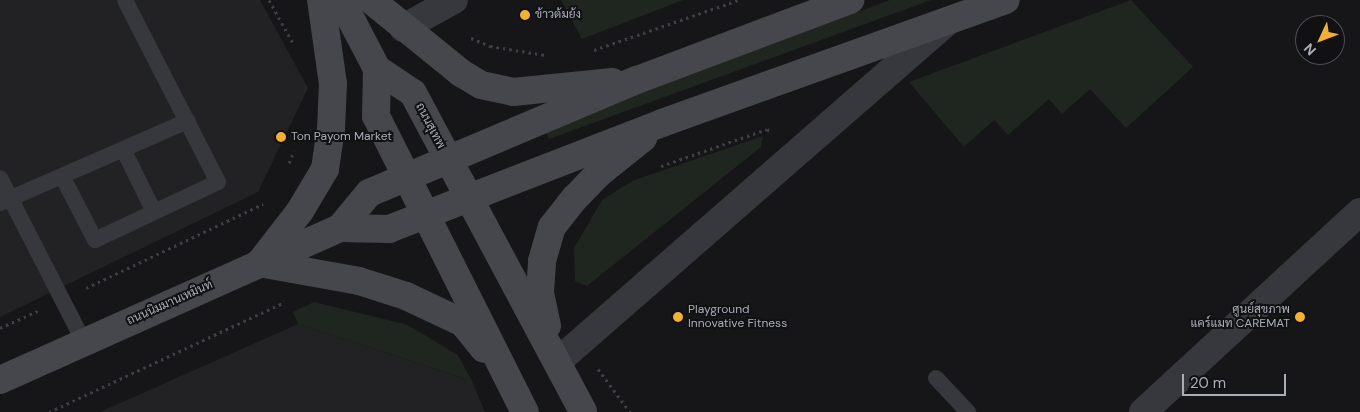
<!DOCTYPE html>
<html>
<head>
<meta charset="utf-8">
<style>
	body { margin:0 }
	#map { position:relative; width:1360px; height:412px; overflow:hidden; background:#161618; font-family:"DM Sans",Sarabun,sans-serif }
	div>[style] { position:absolute }
	.built>* { inset:0; background:#222225 }
	.green>* { inset:0; background:#1e261f }
	.path>* { height:3px; margin-top:-1.5px; transform-origin:0; background:repeating-linear-gradient(90deg,#3d3f44 0 2.5px,transparent 0 6.5px) }
	.lane>* { height:16px; margin:-8px; padding:0 8px; transform-origin:8px; border-radius:8px; background:#37383d }
	.street>* { height:28px; margin:-14px; padding:0 14px; transform-origin:14px; border-radius:14px; background:#37383d }
	.secondary>* { height:28px; margin:-14px; padding:0 14px; transform-origin:14px; border-radius:14px; background:#45474d }
	.dots>* { width:14px; height:14px; translate:-50% -50%; box-sizing:border-box; border:2px solid #111113; border-radius:50% }
	span { translate:-50% -50%; white-space:nowrap; text-align:center; line-height:1.15; -webkit-text-stroke:4px #111113; paint-order:stroke }
	.poi-label { font-size:12px; color:#a8adb8 }
	.left { translate:0 -50%; text-align:left }
	.right { translate:-100% -50%; text-align:right }
	.street-label { font-size:12px; color:#a8adb8 }
	.north { position:absolute; left:1295px; top:15px; width:50px; height:50px; box-sizing:border-box; background:#111113; border:1px solid #4d4f55; border-radius:50%; rotate:227deg; font-size:14px; font-weight:700; line-height:20px; text-align:center; color:#a8adb8 }
	.north::after { content:''; display:block; margin:auto; width:18px; height:22px; background:#f2b134; clip-path:polygon(50% 0,100% 100%,50% 72%,0 100%) }
	.scale { position:absolute; left:1182px; top:374px; width:104px; height:22px; box-sizing:border-box; border:2px solid #a8adb8; border-top:0; padding-left:6px; font-size:15px; line-height:18px; white-space:nowrap; color:#a8adb8; -webkit-text-stroke:4px #111113; paint-order:stroke }
</style>
</head>
<body>
<div id="map">
	<div class="built">
		<div style="clip-path:polygon(0 0,260px 0,308px 88px,258px 192px,0 317px)"></div>
		<div style="clip-path:polygon(298px 324px,472px 381px,485px 412px,100px 412px)"></div>
	</div>
	<div class="green">
		<div style="clip-path:polygon(561px 0,683px 0,582px 39px)"></div>
		<div style="clip-path:polygon(890px 0,931px 0,549px 139px,544px 128px)"></div>
		<div style="clip-path:polygon(1131px 0,1193px 67px,1126px 128px,1090px 89px,1062px 114px,1049px 99px,1008px 135px,994px 120px,964px 147px,909px 82px)"></div>
		<div style="clip-path:polygon(763px 136px,761px 147px,587px 286px,575px 281px,574px 248px,602px 200px,632px 181px)"></div>
		<div style="clip-path:polygon(314px 302px,408px 325px,458px 355px,472px 381px,298px 324px,293px 312px)"></div>
	</div>
	<div class="path">
		<div style="left:269px;top:0;width:51px;rotate:60.9deg"></div>
		<div style="left:471px;top:38px;width:21px;rotate:23deg"></div>
		<div style="left:490px;top:46px;width:56px;rotate:9.3deg"></div>
		<div style="left:594px;top:50px;width:152px;rotate:-19.1deg"></div>
		<div style="left:289px;top:163px;width:13px;rotate:-67deg"></div>
		<div style="left:661px;top:166px;width:112px;rotate:-19.2deg"></div>
		<div style="left:767px;top:129px;width:6px;rotate:39deg"></div>
		<div style="left:86px;top:288px;width:196px;rotate:-25.4deg"></div>
		<div style="left:0;top:328px;width:44px;rotate:-24.2deg"></div>
		<div style="left:598px;top:369px;width:54px;rotate:53.3deg"></div>
		<div style="left:49px;top:412px;width:260px;rotate:-25deg"></div>
	</div>
	<div class="lane">
		<div style="left:123px;top:149px;width:70px;rotate:63.8deg"></div>
		<div style="left:62px;top:176px;width:72px;rotate:62.7deg"></div>
		<div style="left:95px;top:240px;width:136px;rotate:-25.2deg"></div>
		<div style="left:218px;top:182px;width:204px;rotate:-117.1deg"></div>
		<div style="left:0;top:178px;width:184px;rotate:62.9deg"></div>
		<div style="left:0;top:203px;width:205px;rotate:-23.6deg"></div>
		<div style="left:936px;top:378px;width:47px;rotate:46.7deg"></div>
	</div>
	<div class="street">
		<div style="left:403px;top:28px;width:58px;rotate:-28.8deg"></div>
		<div style="left:557px;top:362px;width:519px;rotate:-41.09deg"></div>
		<div style="left:1143px;top:412px;width:295px;rotate:-42.7deg"></div>
	</div>
	<div class="secondary">
		<div style="left:341px;top:0;width:78px;rotate:62.4deg"></div>
		<div style="left:377px;top:69px;width:43px;rotate:33.7deg"></div>
		<div style="left:413px;top:93px;width:361px;rotate:61.9deg"></div>
		<div style="left:371px;top:0;width:116px;rotate:39deg"></div>
		<div style="left:461px;top:73px;width:23px;rotate:31deg"></div>
		<div style="left:481px;top:85px;width:33px;rotate:12deg"></div>
		<div style="left:513px;top:92px;width:100px;rotate:-5.8deg"></div>
		<div style="left:377px;top:69px;width:47px;rotate:91.2deg"></div>
		<div style="left:376px;top:116px;width:331px;rotate:63.3deg"></div>
		<div style="left:340px;top:228px;width:49px;rotate:1.2deg"></div>
		<div style="left:389px;top:229px;width:293px;rotate:-21.2deg"></div>
		<div style="left:662px;top:123px;width:365px;rotate:-19.7deg"></div>
		<div style="left:262px;top:260px;width:62px;rotate:-52.2deg"></div>
		<div style="left:300px;top:211px;width:49px;rotate:-59.2deg"></div>
		<div style="left:325px;top:169px;width:40px;rotate:-81.5deg"></div>
		<div style="left:331px;top:129px;width:45px;rotate:-87.5deg"></div>
		<div style="left:333px;top:84px;width:85px;rotate:-98.1deg"></div>
		<div style="left:259px;top:263px;width:102px;rotate:10.2deg"></div>
		<div style="left:359px;top:281px;width:49px;rotate:17.7deg"></div>
		<div style="left:406px;top:296px;width:63px;rotate:25.3deg"></div>
		<div style="left:463px;top:323px;width:33px;rotate:51deg"></div>
		<div style="left:547px;top:326px;width:35px;rotate:-102deg"></div>
		<div style="left:540px;top:292px;width:31px;rotate:-86deg"></div>
		<div style="left:542px;top:261px;width:35px;rotate:-74deg"></div>
		<div style="left:552px;top:227px;width:37px;rotate:-52deg"></div>
		<div style="left:575px;top:198px;width:33px;rotate:-46deg"></div>
		<div style="left:598px;top:174px;width:58px;rotate:-38.7deg"></div>
		<div style="left:0;top:380px;width:372px;rotate:-24.1deg"></div>
		<div style="left:340px;top:228px;width:45px;rotate:-50.4deg"></div>
		<div style="left:369px;top:193px;width:291px;rotate:-22.9deg"></div>
		<div style="left:637px;top:80px;width:228px;rotate:-20.6deg"></div>
	</div>
	<div class="dots">
		<div style="left:525px;top:15px;background:#f2b134"></div>
		<div style="left:281px;top:137px;background:#f2b134"></div>
		<div style="left:678px;top:317px;background:#f2b134"></div>
		<div style="left:1300px;top:317px;background:#f2b134"></div>
	</div>
	<div class="poi-label">
		<span class="left" style="left:535px;top:15px">ข้าวต้มย้ง</span>
		<span class="left" style="left:291px;top:137px">Ton Payom Market</span>
		<span class="left" style="left:688px;top:317px">Playground<br>Innovative Fitness</span>
		<span class="right" style="left:1290px;top:317px">ศูนย์สุขภาพ<br>แคร์แมท CAREMAT</span>
	</div>
	<div class="street-label">
		<span style="left:430px;top:126px;rotate:62deg">ถนนสุเทพ</span>
		<span style="left:170px;top:303px;rotate:-24deg">ถนนนิมมานเหมินท์</span>
	</div>
	<div class="north">N</div>
	<div class="scale">20 m</div>
</div>
</body>
</html>
